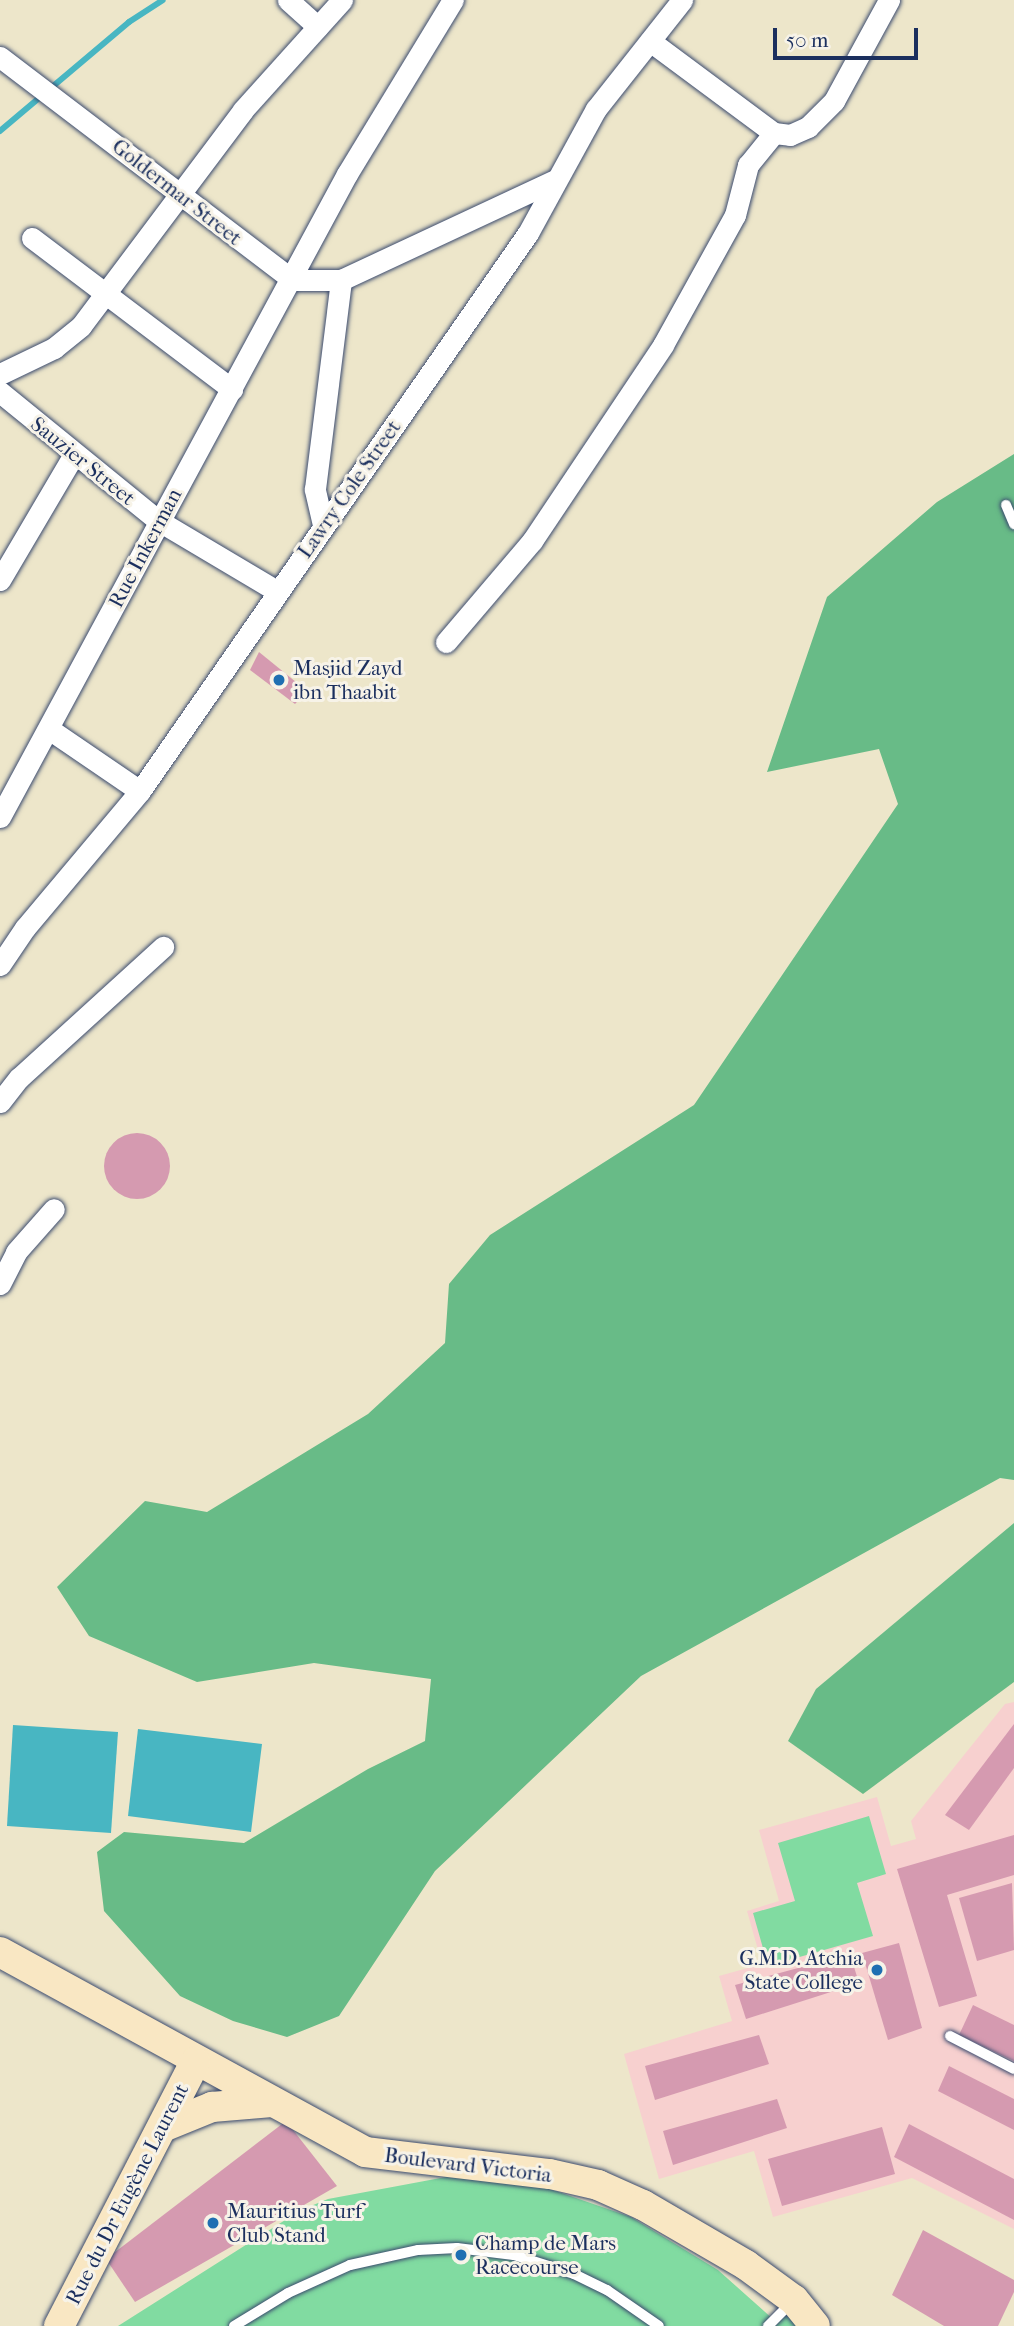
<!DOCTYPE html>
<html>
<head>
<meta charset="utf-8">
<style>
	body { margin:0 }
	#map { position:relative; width:1014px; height:2326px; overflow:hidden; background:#ede6ca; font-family:"IM FELL French Canon",serif }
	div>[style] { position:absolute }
	.built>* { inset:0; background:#f7d0cf }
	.green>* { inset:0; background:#81dba1 }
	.forest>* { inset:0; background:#68bb87 }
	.water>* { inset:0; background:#48b6c2 }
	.stream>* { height:6px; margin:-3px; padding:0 3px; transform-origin:3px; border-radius:3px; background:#48b6c2 }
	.building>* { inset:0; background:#d59ab0 }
	.round { border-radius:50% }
	.roads { filter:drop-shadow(0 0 2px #3a4a6e) drop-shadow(0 0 2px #3a4a6e) }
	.lane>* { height:10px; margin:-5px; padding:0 5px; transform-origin:5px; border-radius:5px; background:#fff }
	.street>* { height:21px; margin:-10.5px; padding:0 10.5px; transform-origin:10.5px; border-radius:10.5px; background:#fff }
	.secondary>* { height:30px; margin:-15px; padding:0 15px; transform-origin:15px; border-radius:15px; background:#f9e7c3 }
	.dots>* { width:19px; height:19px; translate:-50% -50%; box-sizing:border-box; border:4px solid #f7f3e8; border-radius:50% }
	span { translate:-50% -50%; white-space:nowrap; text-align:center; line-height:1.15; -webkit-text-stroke:6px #f7f3e8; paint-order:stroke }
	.street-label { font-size:21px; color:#1b2f5e }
	.poi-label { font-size:21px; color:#1b2f5e }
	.left { translate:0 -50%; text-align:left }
	.right { translate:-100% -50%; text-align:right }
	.scale { position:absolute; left:773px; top:28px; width:145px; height:32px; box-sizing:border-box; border:4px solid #1b2f5e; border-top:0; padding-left:9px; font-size:21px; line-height:24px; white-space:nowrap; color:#1b2f5e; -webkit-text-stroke:5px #f7f3e8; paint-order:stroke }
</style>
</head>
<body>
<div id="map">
	<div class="built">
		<div style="clip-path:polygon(1014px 1702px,1014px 2229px,912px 2178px,773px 2217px,754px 2151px,659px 2179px,624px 2054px,732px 2021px,719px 1976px,762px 1964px,747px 1911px,779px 1901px,759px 1830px,877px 1797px,891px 1846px,916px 1839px,911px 1821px,1005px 1704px)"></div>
	</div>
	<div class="green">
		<div style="clip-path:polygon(869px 1816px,886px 1874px,857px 1883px,873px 1936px,768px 1966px,753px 1913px,795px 1901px,778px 1843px)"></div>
		<div style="clip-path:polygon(446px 2177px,524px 2180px,631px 2217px,718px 2270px,774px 2320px,786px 2309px,800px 2326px,118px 2326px,301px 2210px,328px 2199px)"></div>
	</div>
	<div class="forest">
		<div style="clip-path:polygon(1014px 454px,1014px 1480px,1000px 1478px,641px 1676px,435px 1871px,339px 2016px,287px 2037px,233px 2021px,180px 1996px,104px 1911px,97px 1852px,124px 1832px,244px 1843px,368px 1769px,425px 1741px,431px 1679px,314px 1663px,197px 1682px,89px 1636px,57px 1587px,145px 1501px,207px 1512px,368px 1414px,445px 1343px,449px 1284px,490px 1235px,694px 1105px,898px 804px,879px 749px,767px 772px,827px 597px,937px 502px)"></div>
		<div style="clip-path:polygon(1014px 1523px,1014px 1682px,863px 1794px,788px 1741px,816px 1689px)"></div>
	</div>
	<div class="water">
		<div style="clip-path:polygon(13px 1725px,118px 1732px,111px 1833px,7px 1826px)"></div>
		<div style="clip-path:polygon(138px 1729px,262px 1744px,251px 1832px,128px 1816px)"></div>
	</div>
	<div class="stream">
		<div style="left:0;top:131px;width:169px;rotate:-40.2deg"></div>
		<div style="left:129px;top:22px;width:40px;rotate:-32.9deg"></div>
	</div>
	<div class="building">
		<div style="clip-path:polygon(259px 652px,307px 691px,295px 704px,250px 670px)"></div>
		<div class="round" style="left:104px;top:1133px;width:66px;height:66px"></div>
		<div style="clip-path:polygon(1014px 1724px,1014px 1768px,969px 1830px,945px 1815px)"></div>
		<div style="clip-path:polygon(1014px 1835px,1014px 1875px,947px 1895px,977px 1996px,939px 2007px,897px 1869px)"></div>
		<div style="clip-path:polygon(1012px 1883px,1014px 1950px,977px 1961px,959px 1898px)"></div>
		<div style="clip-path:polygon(899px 1943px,922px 2028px,888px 2040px,862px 1953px)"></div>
		<div style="clip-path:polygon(850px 1954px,859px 1983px,746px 2019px,735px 1985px)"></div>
		<div style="clip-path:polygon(973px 2005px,1014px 2025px,1014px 2061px,959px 2035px)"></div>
		<div style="clip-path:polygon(759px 2035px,769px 2064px,655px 2100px,645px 2066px)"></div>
		<div style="clip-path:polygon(949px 2066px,1014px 2099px,1014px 2130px,938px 2091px)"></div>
		<div style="clip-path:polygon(777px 2099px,787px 2128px,673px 2165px,663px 2131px)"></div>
		<div style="clip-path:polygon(286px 2121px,337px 2186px,135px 2302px,106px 2259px)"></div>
		<div style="clip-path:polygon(909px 2124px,1014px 2179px,1014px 2220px,894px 2157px)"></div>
		<div style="clip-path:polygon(882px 2127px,895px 2174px,782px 2206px,768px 2159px)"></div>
		<div style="clip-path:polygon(923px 2230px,1014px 2280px,1014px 2292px,998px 2326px,944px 2326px,892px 2295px)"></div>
	</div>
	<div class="roads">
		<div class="lane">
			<div style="left:1006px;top:505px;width:21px;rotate:67deg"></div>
			<div style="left:950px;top:2036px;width:72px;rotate:27.3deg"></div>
			<div style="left:234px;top:2326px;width:63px;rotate:-31.4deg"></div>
			<div style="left:288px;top:2293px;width:68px;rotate:-24.3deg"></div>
			<div style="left:350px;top:2265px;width:70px;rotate:-12.4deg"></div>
			<div style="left:418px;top:2250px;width:39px;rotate:-3deg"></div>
			<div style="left:457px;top:2248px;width:57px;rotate:7deg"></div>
			<div style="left:514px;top:2255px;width:63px;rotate:17.6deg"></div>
			<div style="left:574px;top:2274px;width:37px;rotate:26deg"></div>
			<div style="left:607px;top:2290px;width:63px;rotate:34.7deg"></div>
			<div style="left:768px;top:2326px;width:35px;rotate:-45deg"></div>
		</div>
		<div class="street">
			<div style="left:288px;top:0;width:40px;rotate:42deg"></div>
			<div style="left:650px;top:41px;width:154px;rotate:36.6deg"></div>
			<div style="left:774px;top:133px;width:16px;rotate:7deg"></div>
			<div style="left:790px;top:135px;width:20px;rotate:-24deg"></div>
			<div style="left:808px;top:127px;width:37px;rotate:-45deg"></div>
			<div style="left:834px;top:101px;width:115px;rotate:-61.4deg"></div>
			<div style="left:0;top:57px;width:368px;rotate:37.3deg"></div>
			<div style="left:32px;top:238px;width:251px;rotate:37.1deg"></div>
			<div style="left:293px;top:280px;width:48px"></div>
			<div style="left:341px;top:280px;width:234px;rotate:-25deg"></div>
			<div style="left:0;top:374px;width:60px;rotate:-25.7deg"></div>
			<div style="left:54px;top:348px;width:35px;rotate:-39deg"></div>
			<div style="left:81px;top:326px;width:270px;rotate:-53.1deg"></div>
			<div style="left:243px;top:110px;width:148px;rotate:-48deg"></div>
			<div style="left:0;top:392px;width:205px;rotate:39.1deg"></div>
			<div style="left:159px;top:521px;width:137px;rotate:30.7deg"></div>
			<div style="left:323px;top:525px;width:37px;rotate:-103deg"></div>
			<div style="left:315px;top:489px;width:211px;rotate:-82.9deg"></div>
			<div style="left:0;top:580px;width:144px;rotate:-59.5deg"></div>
			<div style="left:446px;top:642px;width:133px;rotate:-49.6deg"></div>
			<div style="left:532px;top:541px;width:236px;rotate:-56.2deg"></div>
			<div style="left:663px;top:345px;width:149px;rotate:-61deg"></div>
			<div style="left:735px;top:215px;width:52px;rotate:-75.4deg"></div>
			<div style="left:748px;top:165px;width:41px;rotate:-50.9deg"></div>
			<div style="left:49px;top:729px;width:110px;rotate:34.3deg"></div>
			<div style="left:0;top:817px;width:731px;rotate:-61.65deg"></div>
			<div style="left:347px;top:174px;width:204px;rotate:-58.7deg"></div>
			<div style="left:0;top:965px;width:45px;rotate:-56deg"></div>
			<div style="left:25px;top:928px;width:179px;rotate:-50deg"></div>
			<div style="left:140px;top:791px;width:680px;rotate:-55.19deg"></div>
			<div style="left:528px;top:233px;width:141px;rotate:-61.3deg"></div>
			<div style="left:596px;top:109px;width:139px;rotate:-51.7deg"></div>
			<div style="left:0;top:1102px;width:31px;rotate:-52deg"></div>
			<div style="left:19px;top:1078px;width:195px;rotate:-42.3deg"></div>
			<div style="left:0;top:1284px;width:36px;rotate:-63deg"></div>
			<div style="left:16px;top:1252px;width:57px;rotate:-48.5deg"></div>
		</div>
		<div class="secondary">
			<div style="left:0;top:1952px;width:416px;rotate:28.7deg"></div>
			<div style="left:365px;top:2152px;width:186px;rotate:6.8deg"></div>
			<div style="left:550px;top:2174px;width:49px;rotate:12.9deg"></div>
			<div style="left:598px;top:2185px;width:49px;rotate:24deg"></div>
			<div style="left:643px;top:2205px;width:119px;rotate:30.2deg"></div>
			<div style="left:746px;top:2265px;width:59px;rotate:36.1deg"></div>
			<div style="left:794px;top:2300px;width:33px;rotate:51deg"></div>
			<div style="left:165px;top:2126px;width:51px;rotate:-22deg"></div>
			<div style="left:212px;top:2107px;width:60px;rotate:-4.8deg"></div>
			<div style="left:59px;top:2326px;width:297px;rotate:-62.7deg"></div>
		</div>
	</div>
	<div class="dots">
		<div style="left:279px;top:680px;background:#1f6fb2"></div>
		<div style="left:877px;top:1970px;background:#1f6fb2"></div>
		<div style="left:213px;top:2223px;background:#1f6fb2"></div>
		<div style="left:461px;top:2255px;background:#1f6fb2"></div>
	</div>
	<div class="street-label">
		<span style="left:177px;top:192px;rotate:38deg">Goldermar Street</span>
		<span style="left:83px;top:461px;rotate:39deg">Sauzier Street</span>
		<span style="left:349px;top:489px;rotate:-55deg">Lawry Cole Street</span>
		<span style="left:145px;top:548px;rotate:-62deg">Rue Inkerman</span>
		<span style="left:468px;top:2165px;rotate:7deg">Boulevard Victoria</span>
		<span style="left:127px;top:2194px;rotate:-63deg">Rue du Dr Eugène Laurent</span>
	</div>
	<div class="poi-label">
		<span class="left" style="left:293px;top:680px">Masjid Zayd<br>ibn Thaabit</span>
		<span class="right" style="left:863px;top:1970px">G.M.D. Atchia<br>State College</span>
		<span class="left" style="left:227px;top:2223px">Mauritius Turf<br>Club Stand</span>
		<span class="left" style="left:475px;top:2255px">Champ de Mars<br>Racecourse</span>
	</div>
	<div class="scale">50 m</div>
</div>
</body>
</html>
